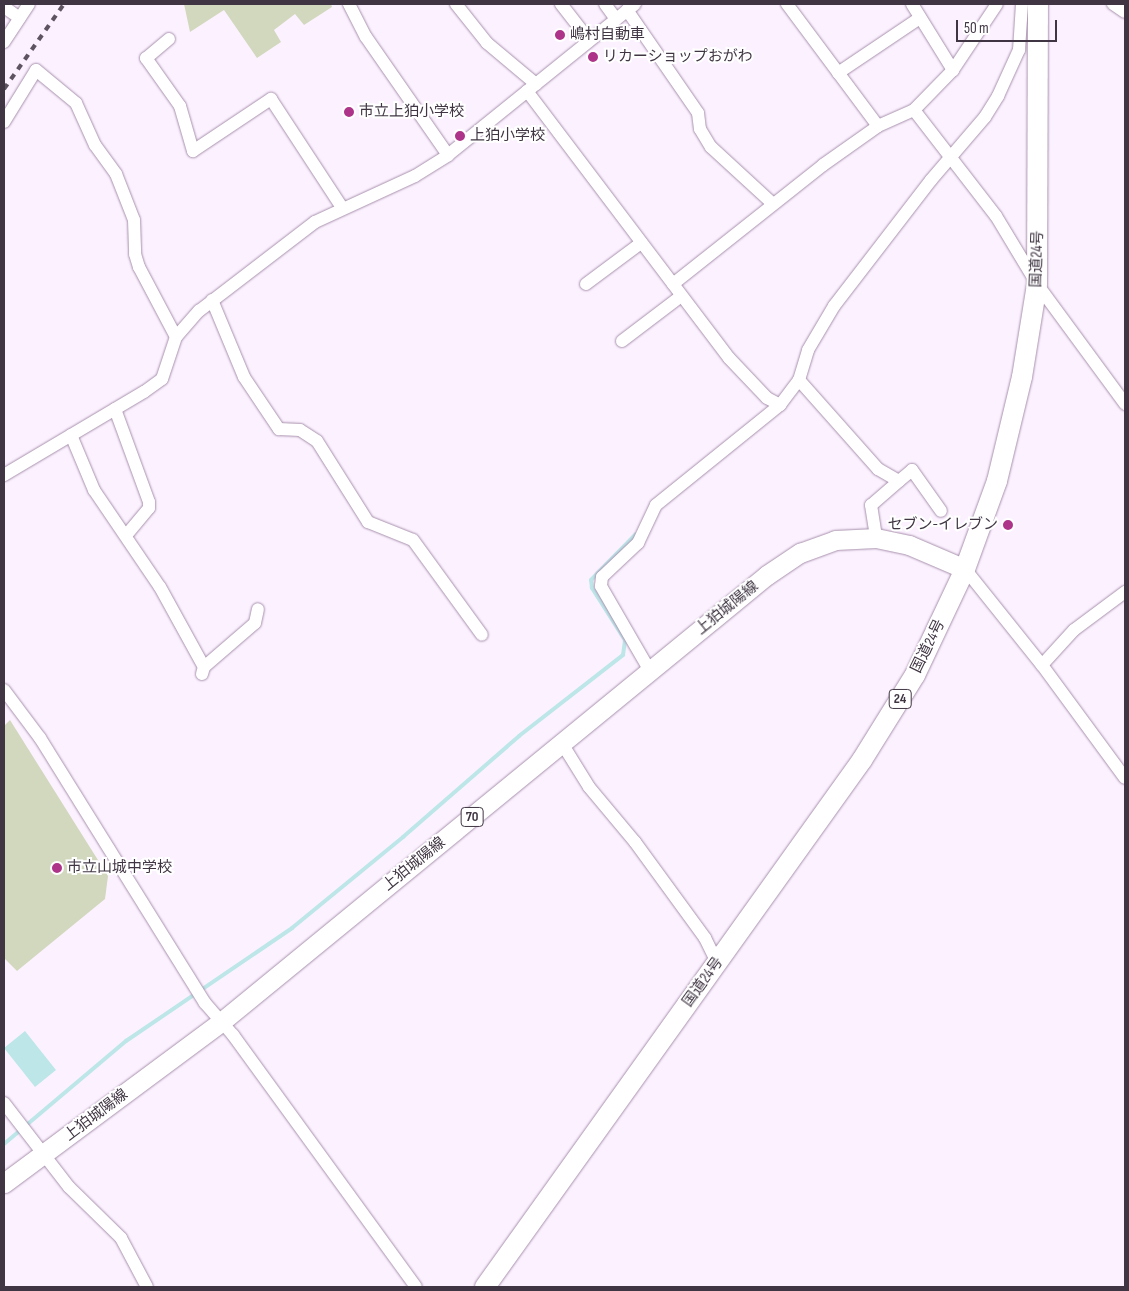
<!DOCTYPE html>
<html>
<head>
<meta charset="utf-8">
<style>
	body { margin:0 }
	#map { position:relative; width:1129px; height:1291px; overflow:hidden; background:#fcf2ff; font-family:"Sofia Sans Condensed","Noto Sans JP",sans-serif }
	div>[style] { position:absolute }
	.green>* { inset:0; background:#d2d8be }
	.water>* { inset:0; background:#bde6e9 }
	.stream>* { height:4px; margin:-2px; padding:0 2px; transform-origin:2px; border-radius:2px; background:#bde6e9 }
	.roads { filter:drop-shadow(0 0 1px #a890ad) drop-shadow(0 0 1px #a890ad) }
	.minor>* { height:12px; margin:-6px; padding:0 6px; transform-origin:6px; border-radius:6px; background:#fff }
	.primary>* { height:19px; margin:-9.5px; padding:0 9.5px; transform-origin:9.5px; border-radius:9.5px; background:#fff }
	.trunk>* { height:20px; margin:-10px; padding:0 10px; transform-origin:10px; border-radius:10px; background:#fff }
	.rail>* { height:4px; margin-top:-2px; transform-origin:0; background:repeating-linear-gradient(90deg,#5e5461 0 6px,transparent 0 12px) }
	.dots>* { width:14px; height:14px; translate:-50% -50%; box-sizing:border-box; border:2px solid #fff; border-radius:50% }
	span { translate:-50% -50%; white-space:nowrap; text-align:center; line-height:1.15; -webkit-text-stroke:4px #fff; paint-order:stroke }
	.shield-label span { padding:1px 4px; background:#fff; border:1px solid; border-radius:4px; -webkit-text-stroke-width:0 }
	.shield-label { font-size:14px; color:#403643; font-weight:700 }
	.poi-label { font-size:15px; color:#403643 }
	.left { translate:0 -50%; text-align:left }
	.right { translate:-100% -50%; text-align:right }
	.street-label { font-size:15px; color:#403643 }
	.frame { position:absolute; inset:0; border:5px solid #403643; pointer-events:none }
	.scale { position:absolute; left:956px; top:20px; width:101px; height:22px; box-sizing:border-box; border:2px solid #403643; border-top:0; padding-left:6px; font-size:15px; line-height:18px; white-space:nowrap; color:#403643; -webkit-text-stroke:4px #fff; paint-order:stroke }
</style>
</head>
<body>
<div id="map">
	<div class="green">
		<div style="clip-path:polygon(184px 4px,331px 4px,332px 7px,304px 25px,295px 14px,274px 30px,281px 42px,257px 58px,224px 10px,190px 32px)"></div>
		<div style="clip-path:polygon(10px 720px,108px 876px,105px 899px,17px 971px,4px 958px,4px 726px)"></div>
	</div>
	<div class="water">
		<div style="clip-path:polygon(25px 1031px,56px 1070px,35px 1087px,4px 1048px)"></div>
	</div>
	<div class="stream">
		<div style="left:4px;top:1144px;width:160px;rotate:-40.2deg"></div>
		<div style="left:126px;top:1041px;width:201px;rotate:-34.2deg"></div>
		<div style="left:292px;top:928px;width:144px;rotate:-39.3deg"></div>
		<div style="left:403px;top:837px;width:154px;rotate:-41deg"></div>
		<div style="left:519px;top:736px;width:132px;rotate:-37.9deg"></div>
		<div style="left:623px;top:655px;width:15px;rotate:-82deg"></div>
		<div style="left:625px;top:640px;width:62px;rotate:-122.4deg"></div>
		<div style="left:592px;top:588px;width:8px;rotate:-97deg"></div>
		<div style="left:591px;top:580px;width:64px;rotate:-45.6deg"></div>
	</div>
	<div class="roads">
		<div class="minor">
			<div style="left:349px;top:4px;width:37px;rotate:63deg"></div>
			<div style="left:366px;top:37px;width:144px;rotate:55.2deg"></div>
			<div style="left:456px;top:4px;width:50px;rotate:51.5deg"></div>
			<div style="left:487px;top:43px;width:64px;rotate:39.9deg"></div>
			<div style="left:561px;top:4px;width:46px;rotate:52.1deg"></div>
			<div style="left:605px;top:4px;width:19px;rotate:54deg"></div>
			<div style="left:787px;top:4px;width:152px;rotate:53.3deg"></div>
			<div style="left:912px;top:4px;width:78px;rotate:58.2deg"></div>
			<div style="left:1113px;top:4px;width:14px;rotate:34deg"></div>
			<div style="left:4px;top:7px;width:19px;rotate:35deg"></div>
			<div style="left:627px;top:10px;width:125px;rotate:55.4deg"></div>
			<div style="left:698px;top:113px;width:16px;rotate:83deg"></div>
			<div style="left:700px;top:129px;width:21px;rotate:59deg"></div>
			<div style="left:711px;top:147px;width:83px;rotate:42.6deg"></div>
			<div style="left:169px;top:39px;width:30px;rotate:140deg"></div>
			<div style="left:146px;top:58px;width:59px;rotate:54.7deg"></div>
			<div style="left:180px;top:106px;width:47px;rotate:73.9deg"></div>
			<div style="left:193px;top:151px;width:94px;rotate:-33.7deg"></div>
			<div style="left:271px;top:99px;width:131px;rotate:56.8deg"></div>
			<div style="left:4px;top:42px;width:45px;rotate:-56.7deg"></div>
			<div style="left:838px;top:73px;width:99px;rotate:-33.9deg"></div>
			<div style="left:527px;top:91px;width:335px;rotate:52.9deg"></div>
			<div style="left:729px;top:358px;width:55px;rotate:46.5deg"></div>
			<div style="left:767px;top:398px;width:15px;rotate:28deg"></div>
			<div style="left:914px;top:110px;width:134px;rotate:52.3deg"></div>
			<div style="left:996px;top:216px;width:79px;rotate:58.9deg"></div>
			<div style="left:1037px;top:284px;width:149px;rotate:53.7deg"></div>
			<div style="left:4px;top:122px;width:61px;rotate:-58.4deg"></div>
			<div style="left:36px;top:70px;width:52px;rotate:39.5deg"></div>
			<div style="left:76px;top:103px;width:46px;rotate:65.7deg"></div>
			<div style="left:95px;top:145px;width:36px;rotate:54deg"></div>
			<div style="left:116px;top:174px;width:49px;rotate:68.6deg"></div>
			<div style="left:134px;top:220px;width:34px;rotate:88deg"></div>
			<div style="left:135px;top:254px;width:14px;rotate:73deg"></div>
			<div style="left:139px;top:267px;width:79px;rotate:62.1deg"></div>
			<div style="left:586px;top:284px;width:69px;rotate:-36.7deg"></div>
			<div style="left:673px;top:284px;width:191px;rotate:-38.4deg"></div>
			<div style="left:823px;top:165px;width:67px;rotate:-35.3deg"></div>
			<div style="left:878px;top:126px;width:39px;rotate:-24deg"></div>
			<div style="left:914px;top:110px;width:56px;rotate:-45.7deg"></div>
			<div style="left:953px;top:70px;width:79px;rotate:-56.3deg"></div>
			<div style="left:212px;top:300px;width:83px;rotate:67.4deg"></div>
			<div style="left:244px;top:377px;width:63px;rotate:56.1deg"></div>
			<div style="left:279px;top:429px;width:21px;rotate:3deg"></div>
			<div style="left:300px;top:430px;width:20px;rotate:33deg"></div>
			<div style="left:317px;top:441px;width:96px;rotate:57.8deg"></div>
			<div style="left:368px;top:522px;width:48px;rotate:21.8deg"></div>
			<div style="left:413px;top:540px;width:117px;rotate:54deg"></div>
			<div style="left:622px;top:341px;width:74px;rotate:-37.3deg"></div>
			<div style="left:799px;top:380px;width:119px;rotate:48.4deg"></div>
			<div style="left:878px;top:469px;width:24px;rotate:30deg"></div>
			<div style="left:899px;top:481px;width:37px;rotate:139deg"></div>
			<div style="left:871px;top:505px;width:33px;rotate:81deg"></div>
			<div style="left:115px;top:409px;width:99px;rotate:69.9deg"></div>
			<div style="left:149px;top:502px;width:6px;rotate:90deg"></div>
			<div style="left:149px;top:508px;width:34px;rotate:130deg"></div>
			<div style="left:71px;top:435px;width:60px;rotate:67.3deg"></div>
			<div style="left:94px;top:490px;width:117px;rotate:55.8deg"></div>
			<div style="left:160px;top:587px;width:91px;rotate:61.2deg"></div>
			<div style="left:4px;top:475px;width:163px;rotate:-30.7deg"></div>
			<div style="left:144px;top:392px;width:22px;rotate:-36deg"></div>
			<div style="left:162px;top:379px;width:44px;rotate:-71.6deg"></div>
			<div style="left:176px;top:337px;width:35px;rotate:-49deg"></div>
			<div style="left:199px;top:311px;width:146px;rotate:-37.5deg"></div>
			<div style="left:315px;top:222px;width:110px;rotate:-24.7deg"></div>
			<div style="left:415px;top:176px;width:39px;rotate:-32deg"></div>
			<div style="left:448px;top:155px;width:240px;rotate:-38.9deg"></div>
			<div style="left:899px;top:481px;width:17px;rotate:-40deg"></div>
			<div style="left:912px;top:470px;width:50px;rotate:54.7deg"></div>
			<div style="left:965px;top:569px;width:123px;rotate:51.3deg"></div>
			<div style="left:1042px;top:665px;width:140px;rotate:53.7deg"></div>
			<div style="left:1042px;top:665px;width:47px;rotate:-47.6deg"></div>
			<div style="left:1074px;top:630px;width:64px;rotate:-36.7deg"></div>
			<div style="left:650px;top:671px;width:98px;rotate:-120deg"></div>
			<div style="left:601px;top:586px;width:9px;rotate:-84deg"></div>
			<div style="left:602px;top:577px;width:50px;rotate:-43.4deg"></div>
			<div style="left:638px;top:543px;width:42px;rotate:-64.7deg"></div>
			<div style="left:656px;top:505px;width:159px;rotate:-38.9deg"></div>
			<div style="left:780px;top:405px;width:31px;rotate:-53deg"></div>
			<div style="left:799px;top:380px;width:31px;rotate:-73deg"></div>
			<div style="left:808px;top:350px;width:51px;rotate:-59.4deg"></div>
			<div style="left:834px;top:306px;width:159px;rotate:-52.4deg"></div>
			<div style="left:931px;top:180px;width:83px;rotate:-49.4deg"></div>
			<div style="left:985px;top:117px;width:25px;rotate:-58deg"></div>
			<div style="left:998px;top:96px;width:51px;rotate:-65.5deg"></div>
			<div style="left:1019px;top:50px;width:46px;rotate:-86.3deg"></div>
			<div style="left:202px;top:674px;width:7px;rotate:-74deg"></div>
			<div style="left:204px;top:667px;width:67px;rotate:-40.8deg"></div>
			<div style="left:255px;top:623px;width:14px;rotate:-78deg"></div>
			<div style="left:4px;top:690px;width:60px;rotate:53.1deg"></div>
			<div style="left:40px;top:738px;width:312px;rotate:58.1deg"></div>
			<div style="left:205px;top:1003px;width:43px;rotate:48.8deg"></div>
			<div style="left:233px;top:1035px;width:311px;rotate:54deg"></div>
			<div style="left:563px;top:745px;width:49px;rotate:58.2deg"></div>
			<div style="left:589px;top:787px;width:72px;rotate:50.1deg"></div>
			<div style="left:635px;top:842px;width:119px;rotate:53.9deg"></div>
			<div style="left:705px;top:938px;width:28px;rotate:64deg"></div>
			<div style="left:4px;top:1103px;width:106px;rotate:52.3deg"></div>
			<div style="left:69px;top:1187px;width:73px;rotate:44.4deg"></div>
			<div style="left:121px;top:1238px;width:55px;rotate:62deg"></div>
		</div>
		<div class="primary">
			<div style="left:4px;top:1183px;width:270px;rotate:-36.6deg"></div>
			<div style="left:221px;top:1022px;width:706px;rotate:-39.31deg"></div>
			<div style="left:767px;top:575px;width:40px;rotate:-34deg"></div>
			<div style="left:800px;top:553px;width:37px;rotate:-20deg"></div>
			<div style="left:835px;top:540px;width:41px;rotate:-2.8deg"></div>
			<div style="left:876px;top:538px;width:34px;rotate:12deg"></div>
			<div style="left:909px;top:545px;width:61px;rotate:23.2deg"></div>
		</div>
		<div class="trunk">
			<div style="left:485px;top:1287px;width:648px;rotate:-54.42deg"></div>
			<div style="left:862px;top:760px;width:100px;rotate:-58.1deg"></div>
			<div style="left:915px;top:675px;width:117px;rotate:-64.7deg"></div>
			<div style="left:965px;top:569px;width:94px;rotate:-70deg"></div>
			<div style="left:997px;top:481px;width:107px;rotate:-76.5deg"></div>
			<div style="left:1022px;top:377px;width:94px;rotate:-80.8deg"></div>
			<div style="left:1037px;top:284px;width:280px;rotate:-89.8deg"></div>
		</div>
	</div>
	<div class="rail">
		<div style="left:4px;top:89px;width:104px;rotate:-54.8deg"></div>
	</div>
	<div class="dots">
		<div style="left:560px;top:35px;background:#ad3489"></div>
		<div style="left:593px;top:57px;background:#ad3489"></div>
		<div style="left:349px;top:112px;background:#ad3489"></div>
		<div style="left:460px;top:136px;background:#ad3489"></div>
		<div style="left:1008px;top:525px;background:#ad3489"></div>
		<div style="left:57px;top:868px;background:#ad3489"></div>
	</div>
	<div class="shield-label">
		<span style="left:900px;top:699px">24</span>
		<span style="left:472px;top:817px">70</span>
	</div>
	<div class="poi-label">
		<span class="left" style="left:570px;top:35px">嶋村自動車</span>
		<span class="left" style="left:603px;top:57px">リカーショップおがわ</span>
		<span class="left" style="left:359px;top:112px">市立上狛小学校</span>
		<span class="left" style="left:470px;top:136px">上狛小学校</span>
		<span class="right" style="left:998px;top:525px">セブン-イレブン</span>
		<span class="left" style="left:67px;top:868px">市立山城中学校</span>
	</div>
	<div class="street-label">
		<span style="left:1037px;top:259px;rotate:-88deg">国道24号</span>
		<span style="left:727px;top:608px;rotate:-39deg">上狛城陽線</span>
		<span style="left:928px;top:646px;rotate:-64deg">国道24号</span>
		<span style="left:414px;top:864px;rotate:-39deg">上狛城陽線</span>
		<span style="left:703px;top:982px;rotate:-54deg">国道24号</span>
		<span style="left:96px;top:1115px;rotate:-37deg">上狛城陽線</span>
	</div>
	<div class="frame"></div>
	<div class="scale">50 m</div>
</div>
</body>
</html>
